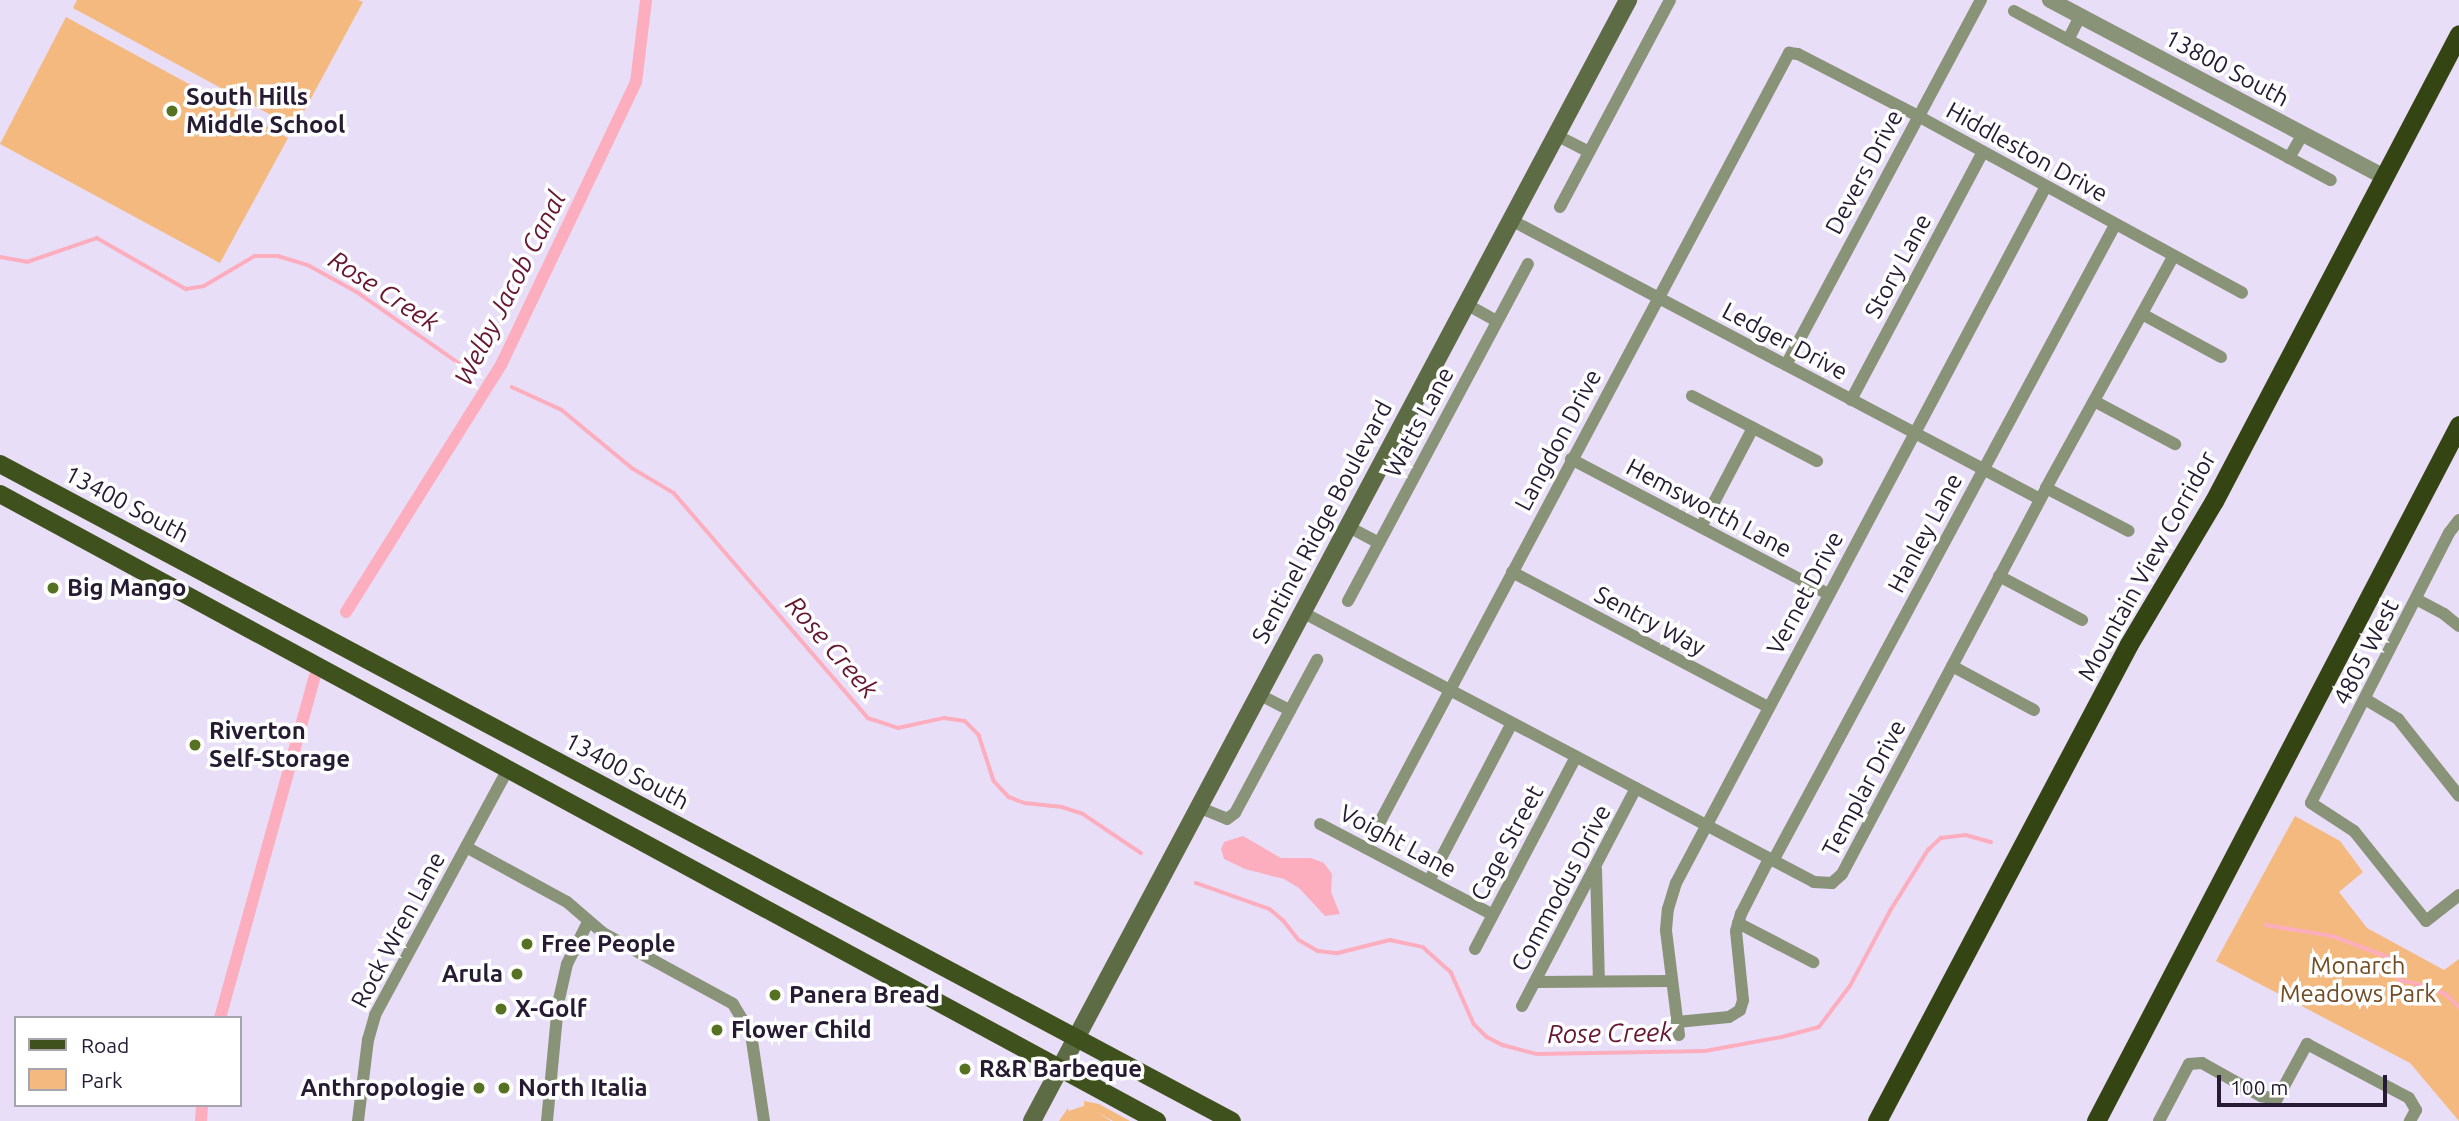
<!DOCTYPE html>
<html>
<head>
<meta charset="utf-8">
<style>
	body { margin:0 }
	#map { position:relative; width:2459px; height:1121px; overflow:hidden; background:#e9def8; font-family:Ubuntu,sans-serif }
	div>[style] { position:absolute }
	.green>* { inset:0; background:#f4b97f }
	.water>* { inset:0; background:#fdaebe }
	.stream>* { height:3.5px; margin:-1.75px; padding:0 1.75px; transform-origin:1.75px; border-radius:1.75px; background:#fdaebe }
	.canal>* { height:12px; margin:-6px; padding:0 6px; transform-origin:6px; border-radius:6px; background:#fdaebe }
	.minor>* { height:12px; margin:-6px; padding:0 6px; transform-origin:6px; border-radius:6px; background:#889378 }
	.tertiary>* { height:16px; margin:-8px; padding:0 8px; transform-origin:8px; border-radius:8px; background:#889378 }
	.secondary>* { height:18px; margin:-9px; padding:0 9px; transform-origin:9px; border-radius:9px; background:#5d6c44 }
	.primary>* { height:18px; margin:-9px; padding:0 9px; transform-origin:9px; border-radius:9px; background:#3f511d }
	.trunk>* { height:19px; margin:-9.5px; padding:0 9.5px; transform-origin:9.5px; border-radius:9.5px; background:#344412 }
	.dots>* { width:19px; height:19px; translate:-50% -50%; box-sizing:border-box; border:4px solid #fff; border-radius:50% }
	span { translate:-50% -50%; white-space:nowrap; text-align:center; line-height:1.15; -webkit-text-stroke:7px #fff; paint-order:stroke }
	.street-label { font-size:24px; color:#261b32 }
	.poi-label { font-size:24px; color:#261b32; font-weight:700 }
	.left { translate:0 -50%; text-align:left }
	.right { translate:-100% -50%; text-align:right }
	.park-label { font-size:24px; color:#724c24 }
	.water-label { font-size:26px; color:#661631; font-style:italic }
	.legend { position:absolute; left:14px; top:1016px; width:228px; height:91px; box-sizing:border-box; background:#fff; border:2px solid #a8a4ad; margin:0; padding:9px 12px; list-style:none; font-size:21px; color:#261b32 }
	.legend li { display:flex; align-items:center; gap:14px; height:35px }
	.legend b { width:35px; border:2px solid #a8a4ad }
	.scale { position:absolute; left:2217px; top:1075px; width:170px; height:32px; box-sizing:border-box; border:4px solid #261b32; border-top:0; padding-left:9px; font-size:21px; line-height:24px; white-space:nowrap; color:#261b32; -webkit-text-stroke:5px #fff; paint-order:stroke }
</style>
</head>
<body>
<div id="map">
	<div class="green">
		<div style="clip-path:polygon(77px 0,358px 0,363px 2px,295px 128px,73px 8px)"></div>
		<div style="clip-path:polygon(66px 17px,288px 138px,220px 263px,0 144px)"></div>
		<div style="clip-path:polygon(2295px 816px,2340px 841px,2363px 872px,2339px 892px,2367px 928px,2444px 970px,2459px 959px,2459px 1121px,2410px 1063px,2216px 961px)"></div>
		<div style="clip-path:polygon(1084px 1101px,1099px 1104px,1130px 1121px,1113px 1121px,1096px 1112px,1111px 1121px,1059px 1121px,1068px 1108px,1069px 1111px,1084px 1106px)"></div>
	</div>
	<div class="water">
		<div style="clip-path:polygon(1243px 836px,1281px 858px,1311px 858px,1324px 863px,1332px 874px,1331px 892px,1340px 914px,1325px 916px,1299px 888px,1284px 879px,1245px 869px,1224px 859px,1221px 849px,1224px 842px)"></div>
	</div>
	<div class="stream">
		<div style="left:0;top:257px;width:27px;rotate:10deg"></div>
		<div style="left:27px;top:262px;width:74px;rotate:-18.9deg"></div>
		<div style="left:97px;top:238px;width:103px;rotate:29.8deg"></div>
		<div style="left:186px;top:289px;width:18px;rotate:-9deg"></div>
		<div style="left:204px;top:286px;width:59px;rotate:-30.5deg"></div>
		<div style="left:255px;top:256px;width:23px"></div>
		<div style="left:278px;top:256px;width:31px;rotate:17deg"></div>
		<div style="left:308px;top:265px;width:56px;rotate:28.9deg"></div>
		<div style="left:357px;top:292px;width:141px;rotate:34.9deg"></div>
		<div style="left:512px;top:387px;width:55px;rotate:24.7deg"></div>
		<div style="left:562px;top:410px;width:91px;rotate:39.6deg"></div>
		<div style="left:632px;top:468px;width:49px;rotate:30.8deg"></div>
		<div style="left:674px;top:493px;width:297px;rotate:49.2deg"></div>
		<div style="left:868px;top:718px;width:32px;rotate:18deg"></div>
		<div style="left:898px;top:728px;width:47px;rotate:-12.3deg"></div>
		<div style="left:944px;top:718px;width:21px;rotate:8deg"></div>
		<div style="left:965px;top:721px;width:20px;rotate:45deg"></div>
		<div style="left:979px;top:735px;width:48px;rotate:71.9deg"></div>
		<div style="left:994px;top:781px;width:22px;rotate:47deg"></div>
		<div style="left:1009px;top:797px;width:17px;rotate:21deg"></div>
		<div style="left:1025px;top:803px;width:37px;rotate:6deg"></div>
		<div style="left:1062px;top:807px;width:22px;rotate:18deg"></div>
		<div style="left:1083px;top:814px;width:70px;rotate:33.9deg"></div>
		<div style="left:1196px;top:883px;width:78px;rotate:19.4deg"></div>
		<div style="left:1270px;top:909px;width:18px;rotate:41deg"></div>
		<div style="left:1284px;top:921px;width:24px;rotate:52deg"></div>
		<div style="left:1299px;top:940px;width:22px;rotate:30deg"></div>
		<div style="left:1318px;top:951px;width:20px;rotate:6deg"></div>
		<div style="left:1338px;top:953px;width:54px;rotate:-14deg"></div>
		<div style="left:1390px;top:940px;width:34px;rotate:12deg"></div>
		<div style="left:1423px;top:947px;width:38px;rotate:42deg"></div>
		<div style="left:1451px;top:972px;width:57px;rotate:66.1deg"></div>
		<div style="left:1474px;top:1024px;width:18px;rotate:45deg"></div>
		<div style="left:1487px;top:1037px;width:18px;rotate:27deg"></div>
		<div style="left:1503px;top:1045px;width:35px;rotate:15deg"></div>
		<div style="left:1537px;top:1054px;width:168px;rotate:-1deg"></div>
		<div style="left:1705px;top:1051px;width:78px;rotate:-10.3deg"></div>
		<div style="left:1782px;top:1037px;width:38px;rotate:-15deg"></div>
		<div style="left:1819px;top:1027px;width:51px;rotate:-52.9deg"></div>
		<div style="left:1850px;top:986px;width:85px;rotate:-61.9deg"></div>
		<div style="left:1890px;top:911px;width:72px;rotate:-58.1deg"></div>
		<div style="left:1928px;top:850px;width:18px;rotate:-43deg"></div>
		<div style="left:1941px;top:838px;width:25px;rotate:-7deg"></div>
		<div style="left:1966px;top:835px;width:26px;rotate:16deg"></div>
		<div style="left:2266px;top:925px;width:67px;rotate:9.5deg"></div>
		<div style="left:2332px;top:936px;width:60px;rotate:20.6deg"></div>
		<div style="left:2388px;top:957px;width:26px;rotate:62deg"></div>
		<div style="left:2400px;top:980px;width:28px;rotate:13deg"></div>
		<div style="left:2427px;top:986px;width:22px;rotate:24deg"></div>
		<div style="left:2447px;top:995px;width:17px;rotate:45deg"></div>
	</div>
	<div class="canal">
		<div style="left:346px;top:612px;width:292px;rotate:-57.9deg"></div>
		<div style="left:501px;top:365px;width:314px;rotate:-64.5deg"></div>
		<div style="left:636px;top:82px;width:83px;rotate:-83deg"></div>
		<div style="left:220px;top:1018px;width:355px;rotate:-74.5deg"></div>
		<div style="left:201px;top:1121px;width:16px;rotate:-86deg"></div>
	</div>
	<div class="minor">
		<div style="left:2014px;top:11px;width:359px;rotate:28.1deg"></div>
		<div style="left:2068px;top:40px;width:27px;rotate:-63deg"></div>
		<div style="left:1556px;top:135px;width:37px;rotate:27deg"></div>
		<div style="left:2289px;top:158px;width:28px;rotate:-60deg"></div>
		<div style="left:1560px;top:207px;width:234px;rotate:-62deg"></div>
		<div style="left:1511px;top:220px;width:598px;rotate:27.81deg"></div>
		<div style="left:1466px;top:304px;width:35px;rotate:29deg"></div>
		<div style="left:2142px;top:314px;width:90px;rotate:28.6deg"></div>
		<div style="left:1786px;top:365px;width:414px;rotate:-61.9deg"></div>
		<div style="left:1692px;top:396px;width:141px;rotate:27.5deg"></div>
		<div style="left:1851px;top:400px;width:281px;rotate:-62deg"></div>
		<div style="left:2094px;top:401px;width:92px;rotate:28deg"></div>
		<div style="left:1571px;top:459px;width:290px;rotate:27.7deg"></div>
		<div style="left:2046px;top:488px;width:93px;rotate:27.4deg"></div>
		<div style="left:2459px;top:520px;width:16px;rotate:128deg"></div>
		<div style="left:2449px;top:533px;width:303px;rotate:117.1deg"></div>
		<div style="left:2311px;top:803px;width:51px;rotate:33.1deg"></div>
		<div style="left:2354px;top:831px;width:115px;rotate:51.3deg"></div>
		<div style="left:2426px;top:921px;width:42px;rotate:-38.2deg"></div>
		<div style="left:1347px;top:526px;width:36px;rotate:28deg"></div>
		<div style="left:1701px;top:527px;width:112px;rotate:-62.3deg"></div>
		<div style="left:1512px;top:572px;width:289px;rotate:27.8deg"></div>
		<div style="left:1999px;top:576px;width:94px;rotate:27.9deg"></div>
		<div style="left:2416px;top:599px;width:32px;rotate:28deg"></div>
		<div style="left:2444px;top:614px;width:19px;rotate:39deg"></div>
		<div style="left:1348px;top:601px;width:382px;rotate:-61.9deg"></div>
		<div style="left:1302px;top:612px;width:579px;rotate:27.8deg"></div>
		<div style="left:1814px;top:882px;width:18px;rotate:3deg"></div>
		<div style="left:1832px;top:883px;width:13px;rotate:-42deg"></div>
		<div style="left:1842px;top:874px;width:437px;rotate:-62.1deg"></div>
		<div style="left:2046px;top:488px;width:264px;rotate:-61.2deg"></div>
		<div style="left:1952px;top:666px;width:93px;rotate:28.2deg"></div>
		<div style="left:1258px;top:694px;width:36px;rotate:27deg"></div>
		<div style="left:2365px;top:699px;width:39px;rotate:31deg"></div>
		<div style="left:2398px;top:719px;width:98px;rotate:51.6deg"></div>
		<div style="left:1198px;top:807px;width:31px;rotate:22deg"></div>
		<div style="left:1227px;top:819px;width:10px;rotate:-37deg"></div>
		<div style="left:1235px;top:813px;width:174px;rotate:-61.8deg"></div>
		<div style="left:1320px;top:824px;width:195px;rotate:27.7deg"></div>
		<div style="left:466px;top:847px;width:115px;rotate:28.6deg"></div>
		<div style="left:567px;top:902px;width:48px;rotate:40.7deg"></div>
		<div style="left:603px;top:933px;width:148px;rotate:28.6deg"></div>
		<div style="left:733px;top:1004px;width:35px;rotate:59deg"></div>
		<div style="left:751px;top:1034px;width:88px;rotate:81.5deg"></div>
		<div style="left:1366px;top:848px;width:901px;rotate:-61.98deg"></div>
		<div style="left:1789px;top:53px;width:9px;rotate:6deg"></div>
		<div style="left:1798px;top:54px;width:135px;rotate:27.3deg"></div>
		<div style="left:1918px;top:116px;width:369px;rotate:28.6deg"></div>
		<div style="left:1773px;top:861px;width:722px;rotate:-61.73deg"></div>
		<div style="left:1596px;top:869px;width:112px;rotate:88.5deg"></div>
		<div style="left:1429px;top:881px;width:178px;rotate:-62.3deg"></div>
		<div style="left:1738px;top:923px;width:85px;rotate:27.5deg"></div>
		<div style="left:1475px;top:949px;width:217px;rotate:-62.3deg"></div>
		<div style="left:1535px;top:982px;width:136px;rotate:-0.4deg"></div>
		<div style="left:1522px;top:1006px;width:246px;rotate:-62.4deg"></div>
		<div style="left:1677px;top:1022px;width:52px;rotate:-5.5deg"></div>
		<div style="left:1729px;top:1017px;width:13px;rotate:-32deg"></div>
		<div style="left:1740px;top:1010px;width:10px;rotate:-73deg"></div>
		<div style="left:1743px;top:1000px;width:69px;rotate:-95.8deg"></div>
		<div style="left:1736px;top:931px;width:18px;rotate:-74deg"></div>
		<div style="left:1741px;top:914px;width:62px;rotate:-63deg"></div>
		<div style="left:1679px;top:1035px;width:106px;rotate:-97.1deg"></div>
		<div style="left:1666px;top:930px;width:21px;rotate:-85deg"></div>
		<div style="left:1668px;top:909px;width:27px;rotate:-73deg"></div>
		<div style="left:1676px;top:883px;width:787px;rotate:-62.03deg"></div>
		<div style="left:358px;top:1121px;width:82px;rotate:-83deg"></div>
		<div style="left:368px;top:1040px;width:26px;rotate:-74deg"></div>
		<div style="left:375px;top:1015px;width:280px;rotate:-61.6deg"></div>
		<div style="left:547px;top:1121px;width:118px;rotate:-84.6deg"></div>
		<div style="left:558px;top:1004px;width:41px;rotate:-77.3deg"></div>
		<div style="left:567px;top:964px;width:47px;rotate:-63.4deg"></div>
		<div style="left:2159px;top:1121px;width:64px;rotate:-62.2deg"></div>
		<div style="left:2189px;top:1064px;width:13px;rotate:-4deg"></div>
		<div style="left:2202px;top:1063px;width:68px;rotate:29.2deg"></div>
		<div style="left:2261px;top:1096px;width:16px;rotate:11deg"></div>
		<div style="left:2277px;top:1099px;width:63px;rotate:-61.4deg"></div>
		<div style="left:2307px;top:1044px;width:115px;rotate:27.9deg"></div>
		<div style="left:2409px;top:1098px;width:14px;rotate:60deg"></div>
		<div style="left:2416px;top:1110px;width:13px;rotate:119deg"></div>
	</div>
	<div class="tertiary">
		<div style="left:2050px;top:0;width:378px;rotate:27.9deg"></div>
	</div>
	<div class="secondary">
		<div style="left:1032px;top:1121px;width:1270px;rotate:-62deg"></div>
	</div>
	<div class="primary">
		<div style="left:0;top:464px;width:1396px;rotate:28.07deg"></div>
		<div style="left:0;top:494px;width:1316px;rotate:28.45deg"></div>
	</div>
	<div class="trunk">
		<div style="left:1877px;top:1121px;width:539px;rotate:-62.15deg"></div>
		<div style="left:2129px;top:644px;width:166px;rotate:-59.3deg"></div>
		<div style="left:2214px;top:501px;width:527px;rotate:-62.32deg"></div>
		<div style="left:2096px;top:1121px;width:785px;rotate:-62.46deg"></div>
	</div>
	<div class="dots">
		<div style="left:172px;top:111px;background:#577123"></div>
		<div style="left:53px;top:588px;background:#577123"></div>
		<div style="left:195px;top:745px;background:#577123"></div>
		<div style="left:527px;top:944px;background:#577123"></div>
		<div style="left:517px;top:974px;background:#577123"></div>
		<div style="left:775px;top:995px;background:#577123"></div>
		<div style="left:501px;top:1009px;background:#577123"></div>
		<div style="left:717px;top:1030px;background:#577123"></div>
		<div style="left:965px;top:1069px;background:#577123"></div>
		<div style="left:479px;top:1088px;background:#577123"></div>
		<div style="left:504px;top:1088px;background:#577123"></div>
	</div>
	<div class="street-label">
		<span style="left:2227px;top:68px;rotate:28deg">13800 South</span>
		<span style="left:2027px;top:152px;rotate:29deg">Hiddleston Drive</span>
		<span style="left:1864px;top:172px;rotate:-62deg">Devers Drive</span>
		<span style="left:1898px;top:266px;rotate:-62deg">Story Lane</span>
		<span style="left:1785px;top:341px;rotate:28deg">Ledger Drive</span>
		<span style="left:1419px;top:422px;rotate:-62deg">Watts Lane</span>
		<span style="left:1558px;top:440px;rotate:-62deg">Langdon Drive</span>
		<span style="left:127px;top:504px;rotate:28deg">13400 South</span>
		<span style="left:1709px;top:508px;rotate:28deg">Hemsworth Lane</span>
		<span style="left:1322px;top:522px;rotate:-62deg">Sentinel Ridge Boulevard</span>
		<span style="left:1925px;top:533px;rotate:-62deg">Hanley Lane</span>
		<span style="left:2147px;top:566px;rotate:-61deg">Mountain View Corridor</span>
		<span style="left:1805px;top:593px;rotate:-62deg">Vernet Drive</span>
		<span style="left:1650px;top:621px;rotate:28deg">Sentry Way</span>
		<span style="left:2366px;top:652px;rotate:-63deg">4805 West</span>
		<span style="left:627px;top:771px;rotate:28deg">13400 South</span>
		<span style="left:1864px;top:788px;rotate:-62deg">Templar Drive</span>
		<span style="left:1398px;top:841px;rotate:28deg">Voight Lane</span>
		<span style="left:1507px;top:843px;rotate:-62deg">Cage Street</span>
		<span style="left:1561px;top:888px;rotate:-62deg">Commodus Drive</span>
		<span style="left:398px;top:930px;rotate:-62deg">Rock Wren Lane</span>
	</div>
	<div class="poi-label">
		<span class="left" style="left:186px;top:111px">South Hills<br>Middle School</span>
		<span class="left" style="left:67px;top:588px">Big Mango</span>
		<span class="left" style="left:209px;top:745px">Riverton<br>Self-Storage</span>
		<span class="left" style="left:541px;top:944px">Free People</span>
		<span class="right" style="left:503px;top:974px">Arula</span>
		<span class="left" style="left:789px;top:995px">Panera Bread</span>
		<span class="left" style="left:515px;top:1009px">X-Golf</span>
		<span class="left" style="left:731px;top:1030px">Flower Child</span>
		<span class="left" style="left:979px;top:1069px">R&amp;R Barbeque</span>
		<span class="right" style="left:465px;top:1088px">Anthropologie</span>
		<span class="left" style="left:518px;top:1088px">North Italia</span>
	</div>
	<div class="park-label">
		<span style="left:2358px;top:980px">Monarch<br>Meadows Park</span>
	</div>
	<div class="water-label">
		<span style="left:510px;top:288px;rotate:-63deg">Welby Jacob Canal</span>
		<span style="left:384px;top:291px;rotate:33deg">Rose Creek</span>
		<span style="left:832px;top:647px;rotate:49deg">Rose Creek</span>
		<span style="left:1610px;top:1033px;rotate:-1deg">Rose Creek</span>
	</div>
	<ul class="legend">
	<li><b style="height:9px;background:#3f511d"></b>Road</li>
	<li><b style="height:19px;background:#f4b97f"></b>Park</li>
	</ul>
	<div class="scale">100 m</div>
</div>
</body>
</html>
